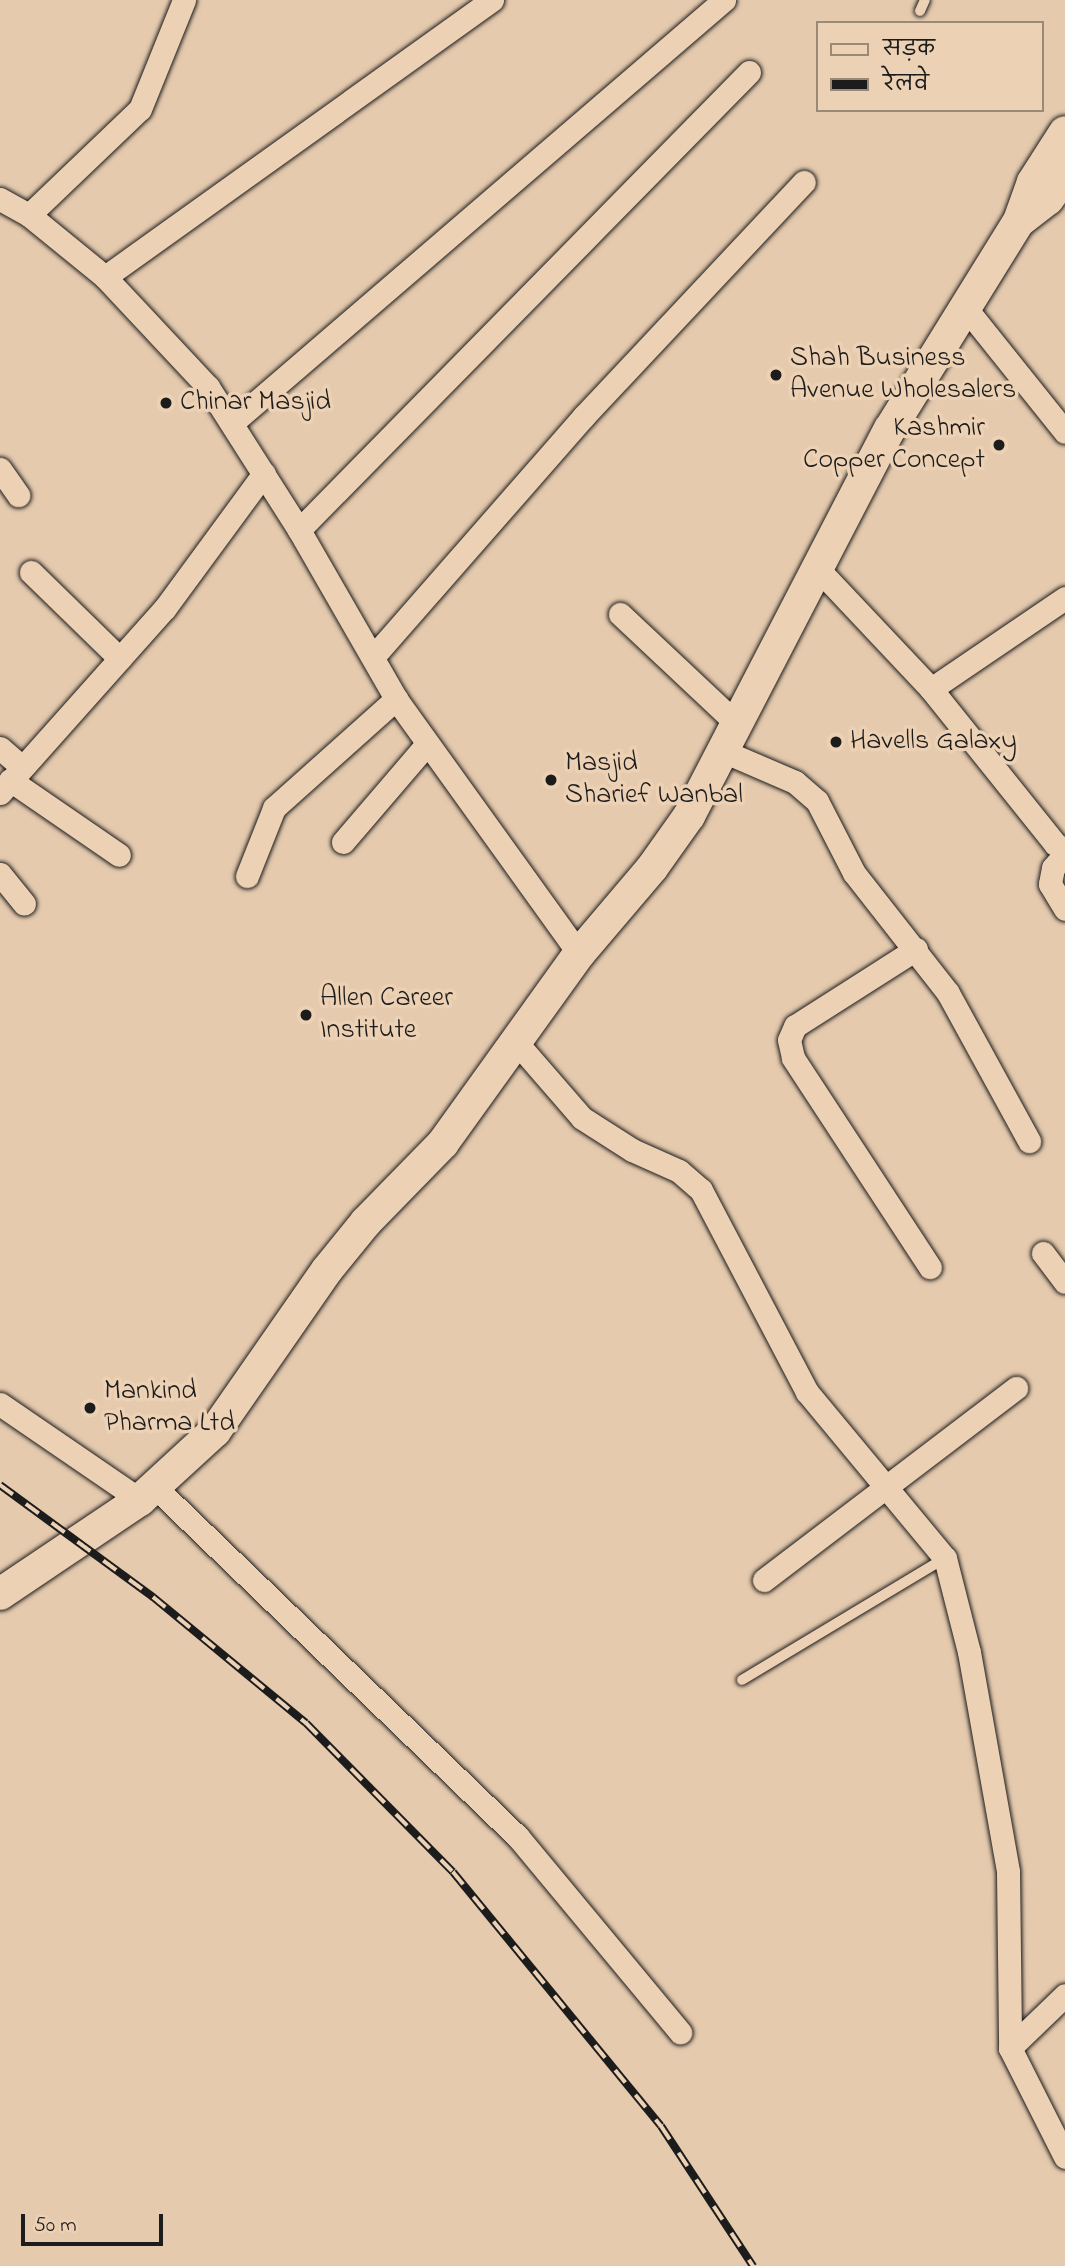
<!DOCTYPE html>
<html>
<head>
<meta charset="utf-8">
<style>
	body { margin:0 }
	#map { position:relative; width:1065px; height:2266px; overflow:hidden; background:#e5caae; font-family:"Indie Flower","Playpen Sans Deva",sans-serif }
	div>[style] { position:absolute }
	.roads { filter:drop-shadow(0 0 2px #1c1c1c) drop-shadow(0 0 2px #1c1c1c) }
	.service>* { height:10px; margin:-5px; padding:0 5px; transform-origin:5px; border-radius:5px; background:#edd1b4 }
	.minor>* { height:23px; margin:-11.5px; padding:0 11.5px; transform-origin:11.5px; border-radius:11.5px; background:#edd1b4 }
	.secondary>* { height:32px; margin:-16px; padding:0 16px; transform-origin:16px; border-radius:16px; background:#edd1b4 }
	.rail>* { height:8px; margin-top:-4px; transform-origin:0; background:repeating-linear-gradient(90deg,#edd1b4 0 16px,#1c1c1c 0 32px); box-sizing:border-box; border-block:2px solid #1c1c1c }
	.dots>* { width:19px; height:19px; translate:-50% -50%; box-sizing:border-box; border:4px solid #edd1b4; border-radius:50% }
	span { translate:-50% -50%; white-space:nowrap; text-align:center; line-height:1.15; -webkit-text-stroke:7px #edd1b4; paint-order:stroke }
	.poi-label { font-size:28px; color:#1c1c1c }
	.left { translate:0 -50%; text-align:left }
	.right { translate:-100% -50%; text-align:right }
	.legend { position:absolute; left:816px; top:21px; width:228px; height:91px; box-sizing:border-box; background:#edd1b4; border:2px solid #998977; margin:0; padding:9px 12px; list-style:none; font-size:21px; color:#1c1c1c }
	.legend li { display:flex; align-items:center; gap:14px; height:35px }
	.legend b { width:35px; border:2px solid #998977 }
	.scale { position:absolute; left:21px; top:2214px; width:142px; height:32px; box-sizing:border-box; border:4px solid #1c1c1c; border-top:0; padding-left:9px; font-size:21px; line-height:24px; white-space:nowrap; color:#1c1c1c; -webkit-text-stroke:5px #edd1b4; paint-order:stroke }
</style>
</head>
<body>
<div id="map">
	<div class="roads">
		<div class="service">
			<div style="left:920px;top:11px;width:12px;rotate:-66deg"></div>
			<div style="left:742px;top:1680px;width:237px;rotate:-31deg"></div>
		</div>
		<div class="minor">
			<div style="left:0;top:199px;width:33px;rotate:29deg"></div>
			<div style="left:29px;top:215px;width:98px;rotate:39.2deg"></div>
			<div style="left:105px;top:277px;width:151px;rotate:46.9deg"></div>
			<div style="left:208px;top:387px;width:169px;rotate:57.5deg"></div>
			<div style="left:299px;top:530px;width:195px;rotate:60.1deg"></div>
			<div style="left:396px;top:699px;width:314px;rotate:54.3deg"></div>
			<div style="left:29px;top:215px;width:153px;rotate:-43.7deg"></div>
			<div style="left:140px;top:109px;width:118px;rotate:-68deg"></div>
			<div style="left:105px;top:277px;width:476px;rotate:-35.6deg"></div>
			<div style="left:964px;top:306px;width:161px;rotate:51.3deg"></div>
			<div style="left:232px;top:423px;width:649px;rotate:-40.69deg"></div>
			<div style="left:0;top:469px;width:32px;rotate:55deg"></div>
			<div style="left:299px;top:530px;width:642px;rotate:-45.5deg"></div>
			<div style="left:819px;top:570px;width:163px;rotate:46.7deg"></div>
			<div style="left:931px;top:689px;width:198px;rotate:51.3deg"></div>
			<div style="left:1055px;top:844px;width:12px;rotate:31deg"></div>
			<div style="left:31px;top:572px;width:124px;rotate:44.3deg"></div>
			<div style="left:620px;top:614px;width:161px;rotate:43.2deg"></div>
			<div style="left:373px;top:657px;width:320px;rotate:-48.8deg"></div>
			<div style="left:584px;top:416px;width:321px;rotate:-46.8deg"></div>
			<div style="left:931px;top:689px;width:162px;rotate:-34.2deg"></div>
			<div style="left:0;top:748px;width:28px;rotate:41deg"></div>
			<div style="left:723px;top:751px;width:78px;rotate:23.3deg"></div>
			<div style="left:795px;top:782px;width:29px;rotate:41deg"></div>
			<div style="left:817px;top:801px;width:81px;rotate:62.8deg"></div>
			<div style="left:854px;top:873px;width:152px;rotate:51.9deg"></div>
			<div style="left:948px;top:993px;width:169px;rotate:61.3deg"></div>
			<div style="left:10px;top:780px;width:132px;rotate:34.5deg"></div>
			<div style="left:0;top:793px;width:248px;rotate:-48.3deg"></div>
			<div style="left:165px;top:608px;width:167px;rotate:-53.7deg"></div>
			<div style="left:343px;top:842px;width:129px;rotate:-49.4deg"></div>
			<div style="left:1065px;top:854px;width:18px;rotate:131deg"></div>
			<div style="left:1053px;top:868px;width:16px;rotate:101deg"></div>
			<div style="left:1050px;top:884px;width:29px;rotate:59deg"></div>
			<div style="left:0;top:874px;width:38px;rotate:51deg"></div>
			<div style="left:247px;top:876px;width:73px;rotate:-68.3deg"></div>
			<div style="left:274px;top:808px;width:164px;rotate:-41.8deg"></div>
			<div style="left:916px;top:949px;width:143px;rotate:147.5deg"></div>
			<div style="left:795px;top:1026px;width:15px;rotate:113deg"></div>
			<div style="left:789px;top:1040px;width:18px;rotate:77deg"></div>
			<div style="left:793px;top:1058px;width:250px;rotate:56.8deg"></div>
			<div style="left:517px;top:1043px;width:99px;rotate:49.1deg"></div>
			<div style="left:582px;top:1118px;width:59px;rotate:32.6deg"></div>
			<div style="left:632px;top:1150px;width:51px;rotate:24.1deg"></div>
			<div style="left:679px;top:1171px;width:29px;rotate:41deg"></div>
			<div style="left:701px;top:1190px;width:228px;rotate:62.3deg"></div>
			<div style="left:807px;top:1392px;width:216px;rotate:50.3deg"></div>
			<div style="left:945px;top:1558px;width:97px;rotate:75.7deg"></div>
			<div style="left:969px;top:1652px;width:223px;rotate:79.9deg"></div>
			<div style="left:1008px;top:1872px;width:176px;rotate:89.3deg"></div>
			<div style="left:1010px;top:2048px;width:122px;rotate:63.2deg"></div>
			<div style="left:1043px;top:1253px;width:36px;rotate:53deg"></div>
			<div style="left:0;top:1404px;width:170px;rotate:34.4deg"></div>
			<div style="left:155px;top:1487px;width:504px;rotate:43.96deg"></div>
			<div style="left:518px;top:1837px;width:254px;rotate:50.3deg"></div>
			<div style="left:764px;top:1580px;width:317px;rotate:-37.3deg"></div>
			<div style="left:1010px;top:2048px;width:76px;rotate:-43.9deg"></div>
		</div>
		<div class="secondary">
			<div style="left:1021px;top:220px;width:34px;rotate:-38deg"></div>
			<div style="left:1048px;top:199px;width:29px;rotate:-54deg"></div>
			<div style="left:0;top:1594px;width:169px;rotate:-33.9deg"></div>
			<div style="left:140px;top:1500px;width:102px;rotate:-42.6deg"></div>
			<div style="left:215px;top:1431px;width:196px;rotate:-55.2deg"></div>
			<div style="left:327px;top:1270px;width:62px;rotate:-50.9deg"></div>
			<div style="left:366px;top:1222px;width:110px;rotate:-45.7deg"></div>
			<div style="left:443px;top:1143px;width:233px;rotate:-54.3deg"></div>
			<div style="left:579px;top:954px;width:113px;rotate:-49.7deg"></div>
			<div style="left:652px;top:868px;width:64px;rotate:-54.6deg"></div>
			<div style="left:689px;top:816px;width:436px;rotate:-62.6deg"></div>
			<div style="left:890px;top:429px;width:245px;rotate:-58.2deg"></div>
			<div style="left:1019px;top:221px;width:41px;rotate:-70.3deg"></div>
			<div style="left:1033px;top:182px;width:59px;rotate:-57.4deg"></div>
		</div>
	</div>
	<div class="rail">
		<div style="left:0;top:1485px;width:190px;rotate:36.2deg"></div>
		<div style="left:153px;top:1597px;width:198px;rotate:39.5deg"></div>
		<div style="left:306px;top:1723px;width:209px;rotate:45.4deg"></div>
		<div style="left:453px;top:1872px;width:328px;rotate:50.7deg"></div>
		<div style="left:661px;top:2126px;width:168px;rotate:56.7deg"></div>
	</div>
	<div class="dots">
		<div style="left:776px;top:375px;background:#1c1c1c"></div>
		<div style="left:166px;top:403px;background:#1c1c1c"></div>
		<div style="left:999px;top:445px;background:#1c1c1c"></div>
		<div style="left:836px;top:742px;background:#1c1c1c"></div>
		<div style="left:551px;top:780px;background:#1c1c1c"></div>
		<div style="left:306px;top:1015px;background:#1c1c1c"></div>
		<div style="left:90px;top:1408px;background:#1c1c1c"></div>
	</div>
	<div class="poi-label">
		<span class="left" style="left:790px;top:375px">Shah Business<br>Avenue Wholesalers</span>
		<span class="left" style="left:180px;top:403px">Chinar Masjid</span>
		<span class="right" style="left:985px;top:445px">Kashmir<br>Copper Concept</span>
		<span class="left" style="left:850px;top:742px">Havells Galaxy</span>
		<span class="left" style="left:565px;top:780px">Masjid<br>Sharief Wanbal</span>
		<span class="left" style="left:320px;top:1015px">Allen Career<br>Institute</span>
		<span class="left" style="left:104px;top:1408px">Mankind<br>Pharma Ltd</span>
	</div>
	<ul class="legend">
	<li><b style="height:9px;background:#edd1b4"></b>सड़क</li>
	<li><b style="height:9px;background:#1c1c1c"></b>रेलवे</li>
	</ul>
	<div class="scale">50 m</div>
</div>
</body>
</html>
